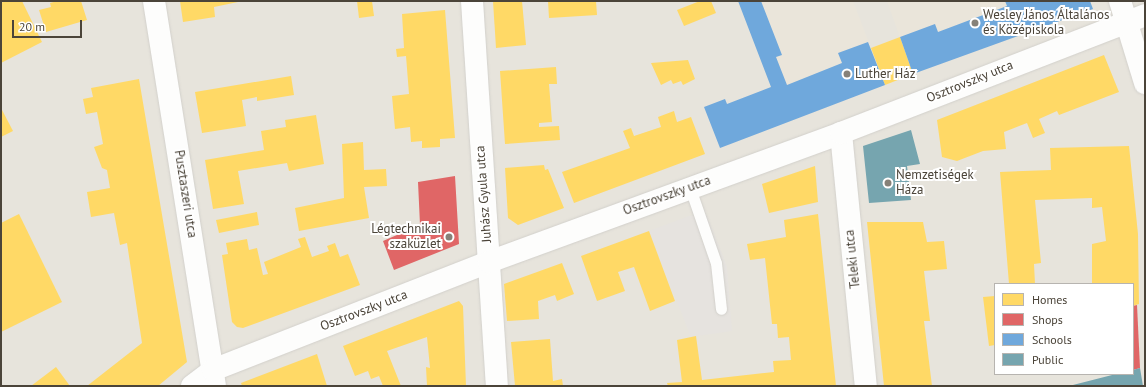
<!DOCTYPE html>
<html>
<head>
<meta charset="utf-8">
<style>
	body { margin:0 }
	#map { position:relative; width:1146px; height:387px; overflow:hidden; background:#f4f2ee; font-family:"PT Sans",sans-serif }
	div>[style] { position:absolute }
	.residential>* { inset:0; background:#e7e4dc }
	.education>* { inset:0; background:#eae5da }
	.parking>* { inset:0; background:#e6e3df }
	.homes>* { inset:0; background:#ffd966 }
	.shops>* { inset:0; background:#e06666 }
	.schools>* { inset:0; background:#6fa8dc }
	.public>* { inset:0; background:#76a5af }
	.roads { filter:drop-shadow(0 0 1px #d2d0cb) drop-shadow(0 0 1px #d2d0cb) }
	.lane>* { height:11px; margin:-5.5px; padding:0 5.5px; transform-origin:5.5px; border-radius:5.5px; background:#fdfdfc }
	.street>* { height:22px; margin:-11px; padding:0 11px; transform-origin:11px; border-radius:11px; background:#fdfdfc }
	.dots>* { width:11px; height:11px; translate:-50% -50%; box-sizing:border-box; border:2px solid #fff; border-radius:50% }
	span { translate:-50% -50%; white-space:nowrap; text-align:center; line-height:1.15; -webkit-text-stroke:4px #fff; paint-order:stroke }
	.poi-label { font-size:13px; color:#4b4439 }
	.left { translate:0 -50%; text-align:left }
	.right { translate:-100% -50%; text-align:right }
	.street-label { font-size:13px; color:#4b4439 }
	.frame { position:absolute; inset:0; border:2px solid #4b4439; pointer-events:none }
	.legend { position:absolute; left:994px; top:283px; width:140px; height:92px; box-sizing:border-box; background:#fff; border:1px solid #b7b4b0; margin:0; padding:5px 7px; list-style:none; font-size:12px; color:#4b4439 }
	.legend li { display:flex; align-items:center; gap:8px; height:20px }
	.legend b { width:20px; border:1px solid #b7b4b0 }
	.scale { position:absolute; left:12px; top:20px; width:70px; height:18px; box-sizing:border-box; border:2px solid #4b4439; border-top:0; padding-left:5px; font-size:12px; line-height:14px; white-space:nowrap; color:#4b4439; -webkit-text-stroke:3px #fff; paint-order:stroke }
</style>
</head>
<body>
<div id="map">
	<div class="residential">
		<div style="clip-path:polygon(evenodd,1px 1px,1145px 1px,1145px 386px,1px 386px,1px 1px,995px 284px,1133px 284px,1133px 374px,995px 374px,995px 284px)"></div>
	</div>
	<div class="education">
		<div style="clip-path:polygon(738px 1px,853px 1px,885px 85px,785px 123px)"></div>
		<div style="clip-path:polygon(887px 1px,1090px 1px,1093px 9px,913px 74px)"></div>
	</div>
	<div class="parking">
		<div style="clip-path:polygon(705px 210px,727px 267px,732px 331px,691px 337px,649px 231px)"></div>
	</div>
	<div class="homes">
		<div style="clip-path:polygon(5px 1px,22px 1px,42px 42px,1px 63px,1px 3px)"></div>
		<div style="clip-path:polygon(57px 1px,81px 1px,87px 20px,46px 32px,39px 10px,51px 7px,50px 3px)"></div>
		<div style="clip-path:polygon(180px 1px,238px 1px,238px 2px,214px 7px,215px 17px,183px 22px)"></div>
		<div style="clip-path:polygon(357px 1px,372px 1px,374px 16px,359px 18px)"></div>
		<div style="clip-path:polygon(493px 1px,522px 1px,526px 45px,496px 48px)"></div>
		<div style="clip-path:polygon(548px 1px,596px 1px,597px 15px,549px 18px)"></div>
		<div style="clip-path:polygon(700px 1px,711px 1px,716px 13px,684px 26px,677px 10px)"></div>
		<div style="clip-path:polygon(445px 10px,455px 138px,440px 139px,440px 147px,422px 148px,422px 141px,411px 142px,410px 127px,395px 129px,392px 96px,409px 94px,406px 56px,397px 57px,396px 49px,404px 48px,402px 14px)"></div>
		<div style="clip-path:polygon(900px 37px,913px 74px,885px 85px,871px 48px)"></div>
		<div style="clip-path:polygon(1104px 55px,1119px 92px,1059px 115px,1057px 111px,1039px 119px,1045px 133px,1033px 138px,1027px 123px,1004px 132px,1006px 149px,983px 151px,957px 161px,942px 157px,937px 120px)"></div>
		<div style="clip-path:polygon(688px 60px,695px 79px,683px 85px,681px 81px,673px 84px,671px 80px,661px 85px,651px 63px)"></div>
		<div style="clip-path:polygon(556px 67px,557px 84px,549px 84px,552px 122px,539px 123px,539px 127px,559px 126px,560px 140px,505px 144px,500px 71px)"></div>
		<div style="clip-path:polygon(291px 76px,294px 95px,257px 101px,257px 97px,242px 100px,246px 126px,202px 133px,195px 92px)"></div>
		<div style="clip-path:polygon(139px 79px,187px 362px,158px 386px,87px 386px,142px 343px,127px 243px,120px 245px,114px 213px,91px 217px,87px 192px,110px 188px,107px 170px,102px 168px,94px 147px,103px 144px,97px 112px,86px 114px,83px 99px,93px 97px,91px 88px)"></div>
		<div style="clip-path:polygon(1px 108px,13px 131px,1px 137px)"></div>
		<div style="clip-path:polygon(674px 111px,677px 122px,691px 117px,705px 154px,574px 203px,562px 172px,630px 148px,623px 131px,631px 128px,634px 136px,661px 127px,658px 117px)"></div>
		<div style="clip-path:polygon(316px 115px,324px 164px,289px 171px,287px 163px,238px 171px,244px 204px,213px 209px,205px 160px,264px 150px,261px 131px,286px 127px,285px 120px)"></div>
		<div style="clip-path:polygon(363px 142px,364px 170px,386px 169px,387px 186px,364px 187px,369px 218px,299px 231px,295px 208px,344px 198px,342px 144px)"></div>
		<div style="clip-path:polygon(1129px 146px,1138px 234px,1139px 304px,1133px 306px,1133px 284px,1092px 284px,1092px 244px,1106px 241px,1102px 207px,1092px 208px,1092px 198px,1035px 200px,1041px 263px,1034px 264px,1035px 284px,1009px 284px,1000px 172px,1051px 170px,1050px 148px)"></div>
		<div style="clip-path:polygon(544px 165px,545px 170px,548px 169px,564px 208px,518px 225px,508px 218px,505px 168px)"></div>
		<div style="clip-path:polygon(815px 166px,818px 202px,769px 213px,762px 184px)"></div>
		<div style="clip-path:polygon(257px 212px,259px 225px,219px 233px,216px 220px)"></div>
		<div style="clip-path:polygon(19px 214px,62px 302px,1px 332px,1px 223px)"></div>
		<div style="clip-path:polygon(818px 214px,836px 386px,668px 386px,667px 383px,682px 382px,677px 340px,696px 336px,702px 380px,774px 372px,773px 361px,791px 360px,789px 337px,778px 338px,777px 324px,772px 324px,765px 258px,750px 260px,747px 244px,786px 237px,784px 220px)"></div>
		<div style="clip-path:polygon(867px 222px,923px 222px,927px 242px,944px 241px,947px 269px,924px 271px,930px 321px,924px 321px,932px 386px,884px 386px)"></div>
		<div style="clip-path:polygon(649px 231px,675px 301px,650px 311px,634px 267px,618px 272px,625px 291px,597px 301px,581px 256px)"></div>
		<div style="clip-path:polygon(305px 237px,312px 257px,329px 251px,327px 246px,335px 243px,340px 257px,348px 254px,360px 285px,243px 328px,237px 327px,232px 322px,222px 255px,228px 254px,226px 243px,247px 239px,249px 250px,257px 248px,263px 275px,268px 274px,264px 262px,301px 247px,298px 239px)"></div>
		<div style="clip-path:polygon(562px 263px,574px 294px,557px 301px,555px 295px,538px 301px,539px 319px,507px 321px,504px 284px)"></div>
		<div style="clip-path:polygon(995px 296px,995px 345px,989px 346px,983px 297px)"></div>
		<div style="clip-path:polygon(459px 301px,463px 306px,466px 386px,427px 386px,426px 367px,430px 368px,427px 337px,387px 351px,401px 386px,383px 386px,379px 376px,371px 379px,368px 371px,355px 376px,343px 346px)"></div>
		<div style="clip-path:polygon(550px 339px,553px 381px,562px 379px,563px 386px,515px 386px,511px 342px)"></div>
		<div style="clip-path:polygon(317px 354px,327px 386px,242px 386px,241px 383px)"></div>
		<div style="clip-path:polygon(56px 367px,70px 386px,31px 386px)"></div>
	</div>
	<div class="shops">
		<div style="clip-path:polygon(455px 176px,459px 244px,394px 270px,383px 241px,420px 225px,418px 182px)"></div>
		<div style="clip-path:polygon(1137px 305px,1140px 368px,1133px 370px,1133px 306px)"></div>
	</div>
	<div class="schools">
		<div style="clip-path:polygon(738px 1px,761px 1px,782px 55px,776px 57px,787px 85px,842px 63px,838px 53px,868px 42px,885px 85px,720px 148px,704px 107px,725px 99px,727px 104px,771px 87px)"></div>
		<div style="clip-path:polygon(1005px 1px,1090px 1px,1093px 9px,913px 74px,900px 37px,935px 24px,938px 32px,1007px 6px)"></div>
	</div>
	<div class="public">
		<div style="clip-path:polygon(911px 130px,920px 164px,907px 166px,911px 200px,869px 203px,863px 146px)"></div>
		<div style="clip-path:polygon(1140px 368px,1143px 386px,1069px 386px,1116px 374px,1133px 374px,1133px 370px)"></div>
	</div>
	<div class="roads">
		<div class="lane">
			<div style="left:690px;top:188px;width:79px;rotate:70.9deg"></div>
			<div style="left:716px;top:263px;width:46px;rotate:83.8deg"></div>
		</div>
		<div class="street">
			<div style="left:154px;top:1px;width:389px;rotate:81deg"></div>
			<div style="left:472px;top:1px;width:386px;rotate:86.3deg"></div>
			<div style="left:1120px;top:1px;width:86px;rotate:73deg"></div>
			<div style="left:841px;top:133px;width:254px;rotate:84.4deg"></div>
			<div style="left:192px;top:386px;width:26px;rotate:-37deg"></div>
			<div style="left:213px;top:370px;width:296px;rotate:-21.4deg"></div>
			<div style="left:489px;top:262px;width:375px;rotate:-20.1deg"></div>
			<div style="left:841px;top:133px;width:326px;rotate:-21.2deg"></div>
		</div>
	</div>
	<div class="dots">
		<div style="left:975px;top:23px;background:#868178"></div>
		<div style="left:847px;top:74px;background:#868178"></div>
		<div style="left:888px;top:183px;background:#868178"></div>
		<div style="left:449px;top:237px;background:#868178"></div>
	</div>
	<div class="poi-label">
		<span class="left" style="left:983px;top:23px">Wesley János Általános<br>és Középiskola</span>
		<span class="left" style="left:855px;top:74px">Luther Ház</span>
		<span class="left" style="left:896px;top:183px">Nemzetiségek<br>Háza</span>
		<span class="right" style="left:441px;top:237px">Légtechnikai<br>szaküzlet</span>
	</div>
	<div class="street-label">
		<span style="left:970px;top:82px;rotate:-22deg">Osztrovszky utca</span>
		<span style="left:185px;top:194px;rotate:81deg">Pusztaszeri utca</span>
		<span style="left:484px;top:194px;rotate:-94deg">Juhász Gyula utca</span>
		<span style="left:667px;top:196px;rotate:-20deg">Osztrovszky utca</span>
		<span style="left:853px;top:259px;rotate:-96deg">Teleki utca</span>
		<span style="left:364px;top:311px;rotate:-21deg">Osztrovszky utca</span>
	</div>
	<div class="frame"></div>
	<ul class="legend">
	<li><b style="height:11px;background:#ffd966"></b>Homes</li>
	<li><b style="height:11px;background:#e06666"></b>Shops</li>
	<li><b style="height:11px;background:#6fa8dc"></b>Schools</li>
	<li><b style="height:11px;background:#76a5af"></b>Public</li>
	</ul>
	<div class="scale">20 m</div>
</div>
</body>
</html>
